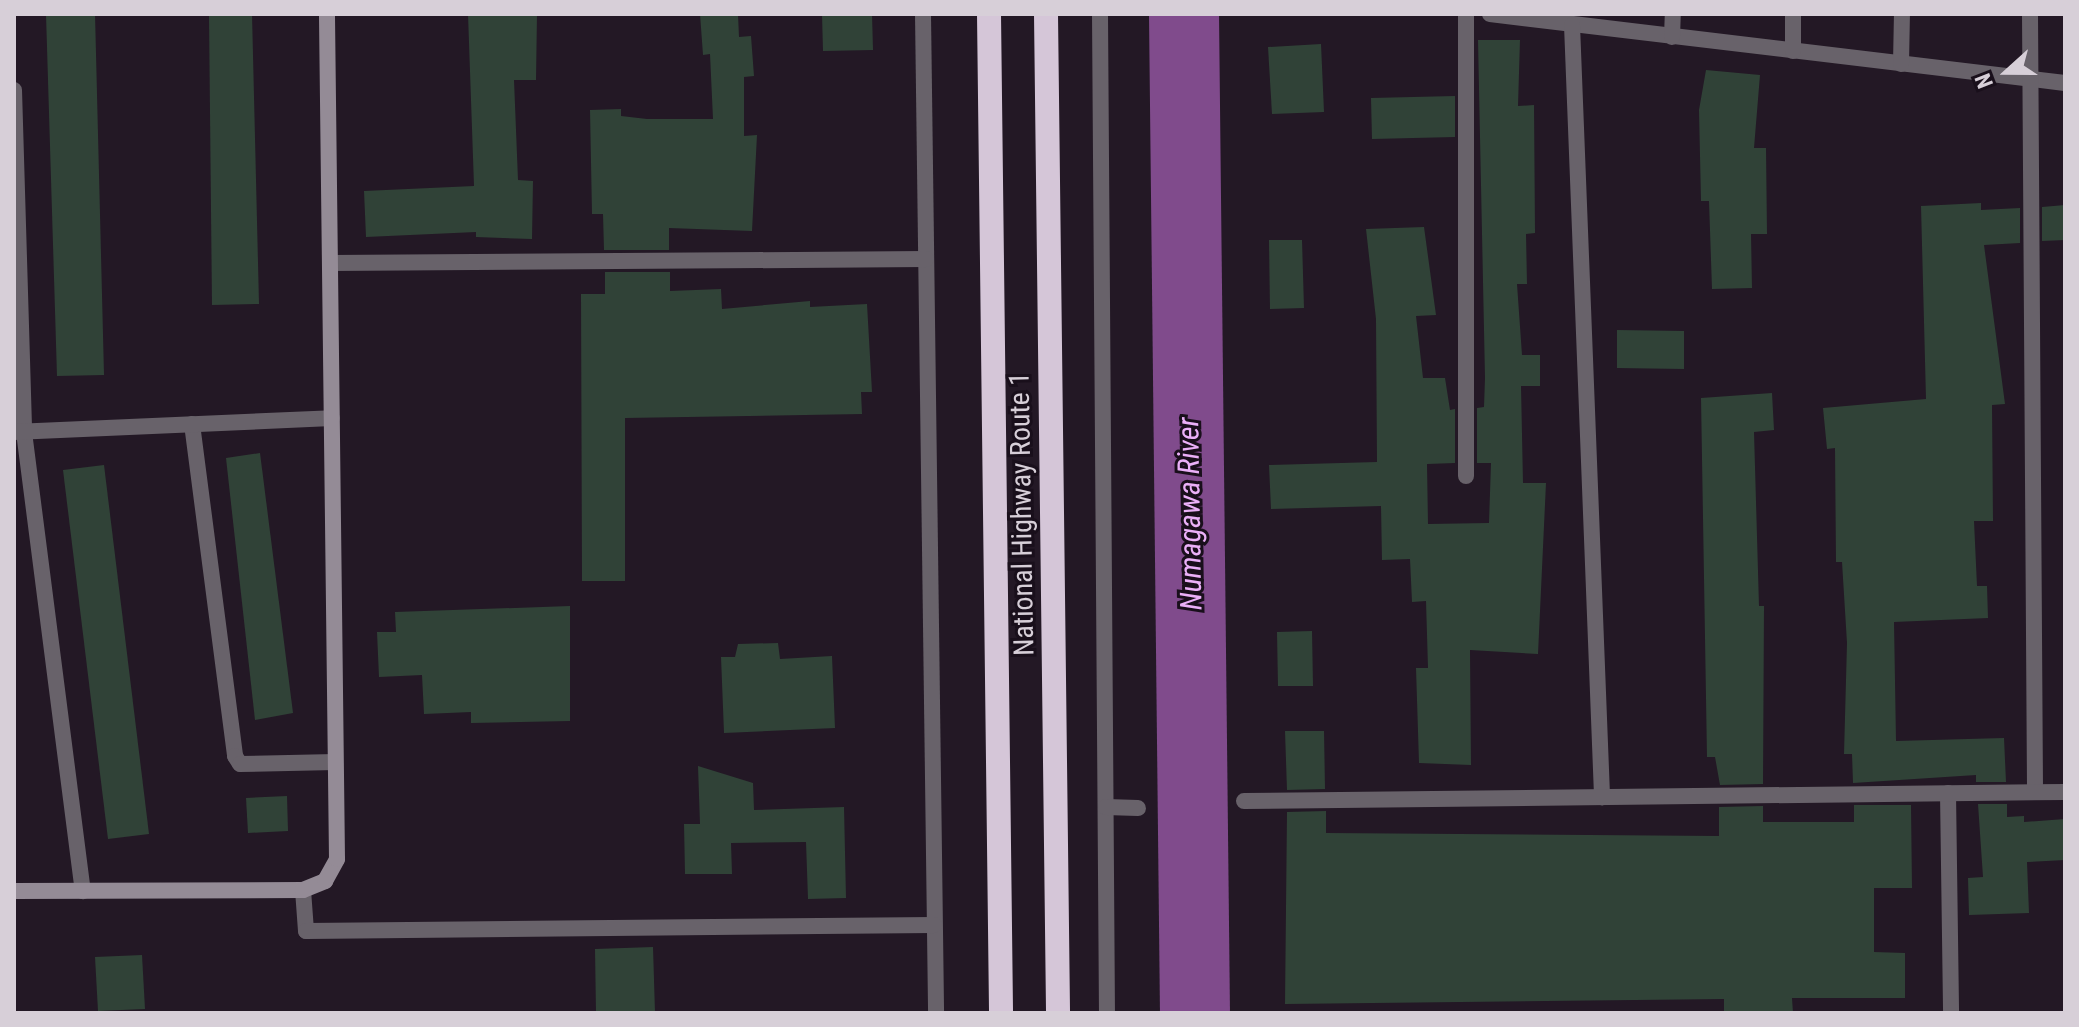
<!DOCTYPE html>
<html>
<head>
<meta charset="utf-8">
<style>
	body { margin:0 }
	#map { position:relative; width:2079px; height:1027px; overflow:hidden; background:#231825; font-family:"Roboto Condensed",sans-serif }
	div>[style] { position:absolute }
	.river>* { height:70px; margin:-35px; padding:0 35px; transform-origin:35px; border-radius:35px; background:#804b8c }
	.building>* { inset:0; background:#304237 }
	.lane>* { height:16px; margin:-8px; padding:0 8px; transform-origin:8px; border-radius:8px; background:#68626a }
	.street>* { height:16px; margin:-8px; padding:0 8px; transform-origin:8px; border-radius:8px; background:#68626a }
	.secondary>* { height:16px; margin:-8px; padding:0 8px; transform-origin:8px; border-radius:8px; background:#948b96 }
	.highway>* { height:24px; margin:-12px; padding:0 12px; transform-origin:12px; border-radius:12px; background:#d5c6d8 }
	span { translate:-50% -50%; white-space:nowrap; text-align:center; line-height:1.15; -webkit-text-stroke:6px #190f1b; paint-order:stroke }
	.street-label { font-size:28px; color:#d7cfd8 }
	.water-label { font-size:30px; color:#ebb0f8; font-style:italic }
	.frame { position:absolute; inset:0; border:16px solid #d7cfd8; pointer-events:none }
	.north { position:absolute; left:1967px; top:32px; width:80px; height:80px; -webkit-text-stroke:6px #190f1b; paint-order:stroke; rotate:249deg; font-size:22px; font-weight:700; line-height:32px; text-align:center; color:#d7cfd8 }
	.north::after { content:''; display:block; margin:auto; width:28px; height:36px; background:#d7cfd8; clip-path:polygon(50% 0,100% 100%,50% 72%,0 100%) }
</style>
</head>
<body>
<div id="map">
	<div class="river">
		<div style="left:1184px;top:14px;width:999px;rotate:89.37deg"></div>
	</div>
	<div class="building">
		<div style="clip-path:polygon(46px 14px,95px 14px,104px 375px,57px 376px)"></div>
		<div style="clip-path:polygon(209px 14px,252px 14px,259px 304px,212px 305px)"></div>
		<div style="clip-path:polygon(468px 14px,537px 14px,536px 80px,514px 80px,518px 180px,533px 181px,532px 239px,476px 237px,476px 232px,366px 237px,364px 191px,474px 186px)"></div>
		<div style="clip-path:polygon(700px 14px,738px 14px,739px 37px,751px 36px,754px 76px,744px 77px,744px 136px,757px 135px,752px 231px,669px 228px,669px 250px,604px 250px,603px 214px,592px 214px,590px 110px,621px 109px,621px 116px,647px 119px,713px 119px,710px 54px,703px 55px)"></div>
		<div style="clip-path:polygon(822px 14px,872px 14px,873px 50px,823px 51px)"></div>
		<div style="clip-path:polygon(1478px 40px,1520px 40px,1518px 106px,1534px 105px,1535px 233px,1526px 234px,1527px 284px,1517px 284px,1522px 355px,1540px 355px,1540px 386px,1521px 386px,1523px 483px,1546px 483px,1538px 654px,1470px 650px,1471px 765px,1419px 763px,1416px 668px,1428px 668px,1426px 601px,1412px 602px,1410px 559px,1382px 560px,1381px 506px,1271px 509px,1269px 465px,1377px 462px,1376px 319px,1366px 229px,1424px 227px,1436px 315px,1416px 316px,1423px 378px,1445px 378px,1450px 410px,1455px 409px,1455px 463px,1427px 464px,1428px 524px,1489px 523px,1491px 463px,1477px 463px,1477px 408px,1484px 407px,1485px 378px)"></div>
		<div style="clip-path:polygon(1321px 44px,1324px 112px,1272px 114px,1268px 47px)"></div>
		<div style="clip-path:polygon(1706px 70px,1760px 75px,1754px 148px,1766px 148px,1767px 234px,1751px 234px,1752px 288px,1712px 289px,1709px 201px,1701px 201px,1699px 110px)"></div>
		<div style="clip-path:polygon(1455px 96px,1455px 137px,1372px 139px,1371px 98px)"></div>
		<div style="clip-path:polygon(1981px 203px,1981px 210px,2020px 208px,2020px 243px,1984px 245px,2005px 404px,1992px 405px,1993px 521px,1974px 521px,1977px 586px,1987px 586px,1988px 618px,1894px 622px,1896px 741px,2004px 738px,2006px 782px,1976px 782px,1976px 775px,1853px 783px,1852px 754px,1844px 754px,1847px 643px,1842px 562px,1836px 562px,1835px 448px,1827px 449px,1823px 408px,1926px 399px,1921px 206px)"></div>
		<div style="clip-path:polygon(2065px 205px,2065px 240px,2042px 241px,2042px 207px)"></div>
		<div style="clip-path:polygon(1269px 240px,1302px 240px,1304px 308px,1270px 309px)"></div>
		<div style="clip-path:polygon(605px 272px,670px 272px,670px 291px,721px 289px,722px 309px,810px 301px,810px 307px,867px 304px,872px 392px,861px 392px,862px 414px,625px 418px,625px 581px,582px 581px,581px 294px,605px 294px)"></div>
		<div style="clip-path:polygon(1617px 330px,1684px 331px,1684px 369px,1617px 368px)"></div>
		<div style="clip-path:polygon(1772px 393px,1774px 430px,1754px 432px,1759px 606px,1764px 606px,1763px 784px,1720px 785px,1715px 757px,1707px 757px,1701px 398px)"></div>
		<div style="clip-path:polygon(260px 453px,293px 713px,255px 720px,226px 458px)"></div>
		<div style="clip-path:polygon(104px 465px,149px 834px,108px 839px,63px 470px)"></div>
		<div style="clip-path:polygon(570px 606px,570px 721px,471px 723px,471px 712px,424px 714px,422px 675px,379px 677px,377px 632px,396px 632px,395px 612px)"></div>
		<div style="clip-path:polygon(1312px 631px,1313px 686px,1278px 686px,1277px 632px)"></div>
		<div style="clip-path:polygon(778px 643px,780px 659px,832px 656px,835px 728px,724px 733px,721px 657px,735px 657px,738px 644px)"></div>
		<div style="clip-path:polygon(1285px 731px,1324px 731px,1325px 789px,1287px 790px)"></div>
		<div style="clip-path:polygon(698px 766px,753px 783px,754px 810px,844px 807px,846px 898px,808px 899px,806px 842px,731px 843px,732px 874px,685px 874px,684px 824px,700px 824px)"></div>
		<div style="clip-path:polygon(287px 796px,288px 831px,248px 833px,246px 798px)"></div>
		<div style="clip-path:polygon(1978px 804px,2007px 804px,2007px 817px,2024px 816px,2024px 822px,2065px 819px,2065px 860px,2027px 862px,2029px 913px,1969px 915px,1968px 878px,1983px 877px)"></div>
		<div style="clip-path:polygon(1854px 805px,1911px 805px,1912px 888px,1874px 888px,1874px 952px,1905px 953px,1905px 998px,1792px 998px,1793px 1013px,1724px 1013px,1724px 999px,1285px 1004px,1287px 812px,1326px 811px,1326px 833px,1719px 836px,1719px 807px,1763px 806px,1763px 822px,1854px 822px)"></div>
		<div style="clip-path:polygon(653px 947px,655px 1013px,596px 1013px,595px 949px)"></div>
		<div style="clip-path:polygon(142px 955px,145px 1009px,98px 1011px,95px 957px)"></div>
	</div>
	<div class="lane">
		<div style="left:1100px;top:14px;width:999px;rotate:89.6deg"></div>
		<div style="left:14px;top:90px;width:342px;rotate:88.3deg"></div>
		<div style="left:24px;top:432px;width:463px;rotate:82.7deg"></div>
	</div>
	<div class="street">
		<div style="left:923px;top:14px;width:999px;rotate:89.25deg"></div>
		<div style="left:1466px;top:14px;width:462px;rotate:90deg"></div>
		<div style="left:1490px;top:14px;width:579px;rotate:6.84deg"></div>
		<div style="left:1793px;top:14px;width:37px;rotate:90deg"></div>
		<div style="left:2030px;top:14px;width:778px;rotate:89.63deg"></div>
		<div style="left:1572px;top:25px;width:773px;rotate:87.77deg"></div>
		<div style="left:1672px;top:37px;width:23px;rotate:-88deg"></div>
		<div style="left:1901px;top:64px;width:50px;rotate:-88.9deg"></div>
		<div style="left:330px;top:263px;width:596px;rotate:-0.38deg"></div>
		<div style="left:192px;top:424px;width:335px;rotate:82.6deg"></div>
		<div style="left:235px;top:756px;width:9px;rotate:58deg"></div>
		<div style="left:240px;top:764px;width:95px;rotate:-1.2deg"></div>
		<div style="left:14px;top:432px;width:318px;rotate:-2.5deg"></div>
		<div style="left:1948px;top:793px;width:220px;rotate:89.2deg"></div>
		<div style="left:1244px;top:801px;width:821px;rotate:-0.63deg"></div>
		<div style="left:1106px;top:807px;width:32px;rotate:2deg"></div>
		<div style="left:303px;top:890px;width:41px;rotate:85.8deg"></div>
		<div style="left:306px;top:931px;width:628px;rotate:-0.55deg"></div>
	</div>
	<div class="secondary">
		<div style="left:14px;top:891px;width:289px;rotate:-0.2deg"></div>
		<div style="left:303px;top:890px;width:24px;rotate:-22deg"></div>
		<div style="left:325px;top:881px;width:25px;rotate:-61deg"></div>
		<div style="left:337px;top:859px;width:845px;rotate:-90.68deg"></div>
	</div>
	<div class="highway">
		<div style="left:989px;top:14px;width:999px;rotate:89.31deg"></div>
		<div style="left:1046px;top:14px;width:999px;rotate:89.31deg"></div>
	</div>
	<div class="street-label">
		<span style="left:1022px;top:514px;rotate:-91deg">National Highway Route 1</span>
	</div>
	<div class="water-label">
		<span style="left:1190px;top:514px;rotate:-91deg">Numagawa River</span>
	</div>
	<div class="frame"></div>
	<div class="north">N</div>
</div>
</body>
</html>
